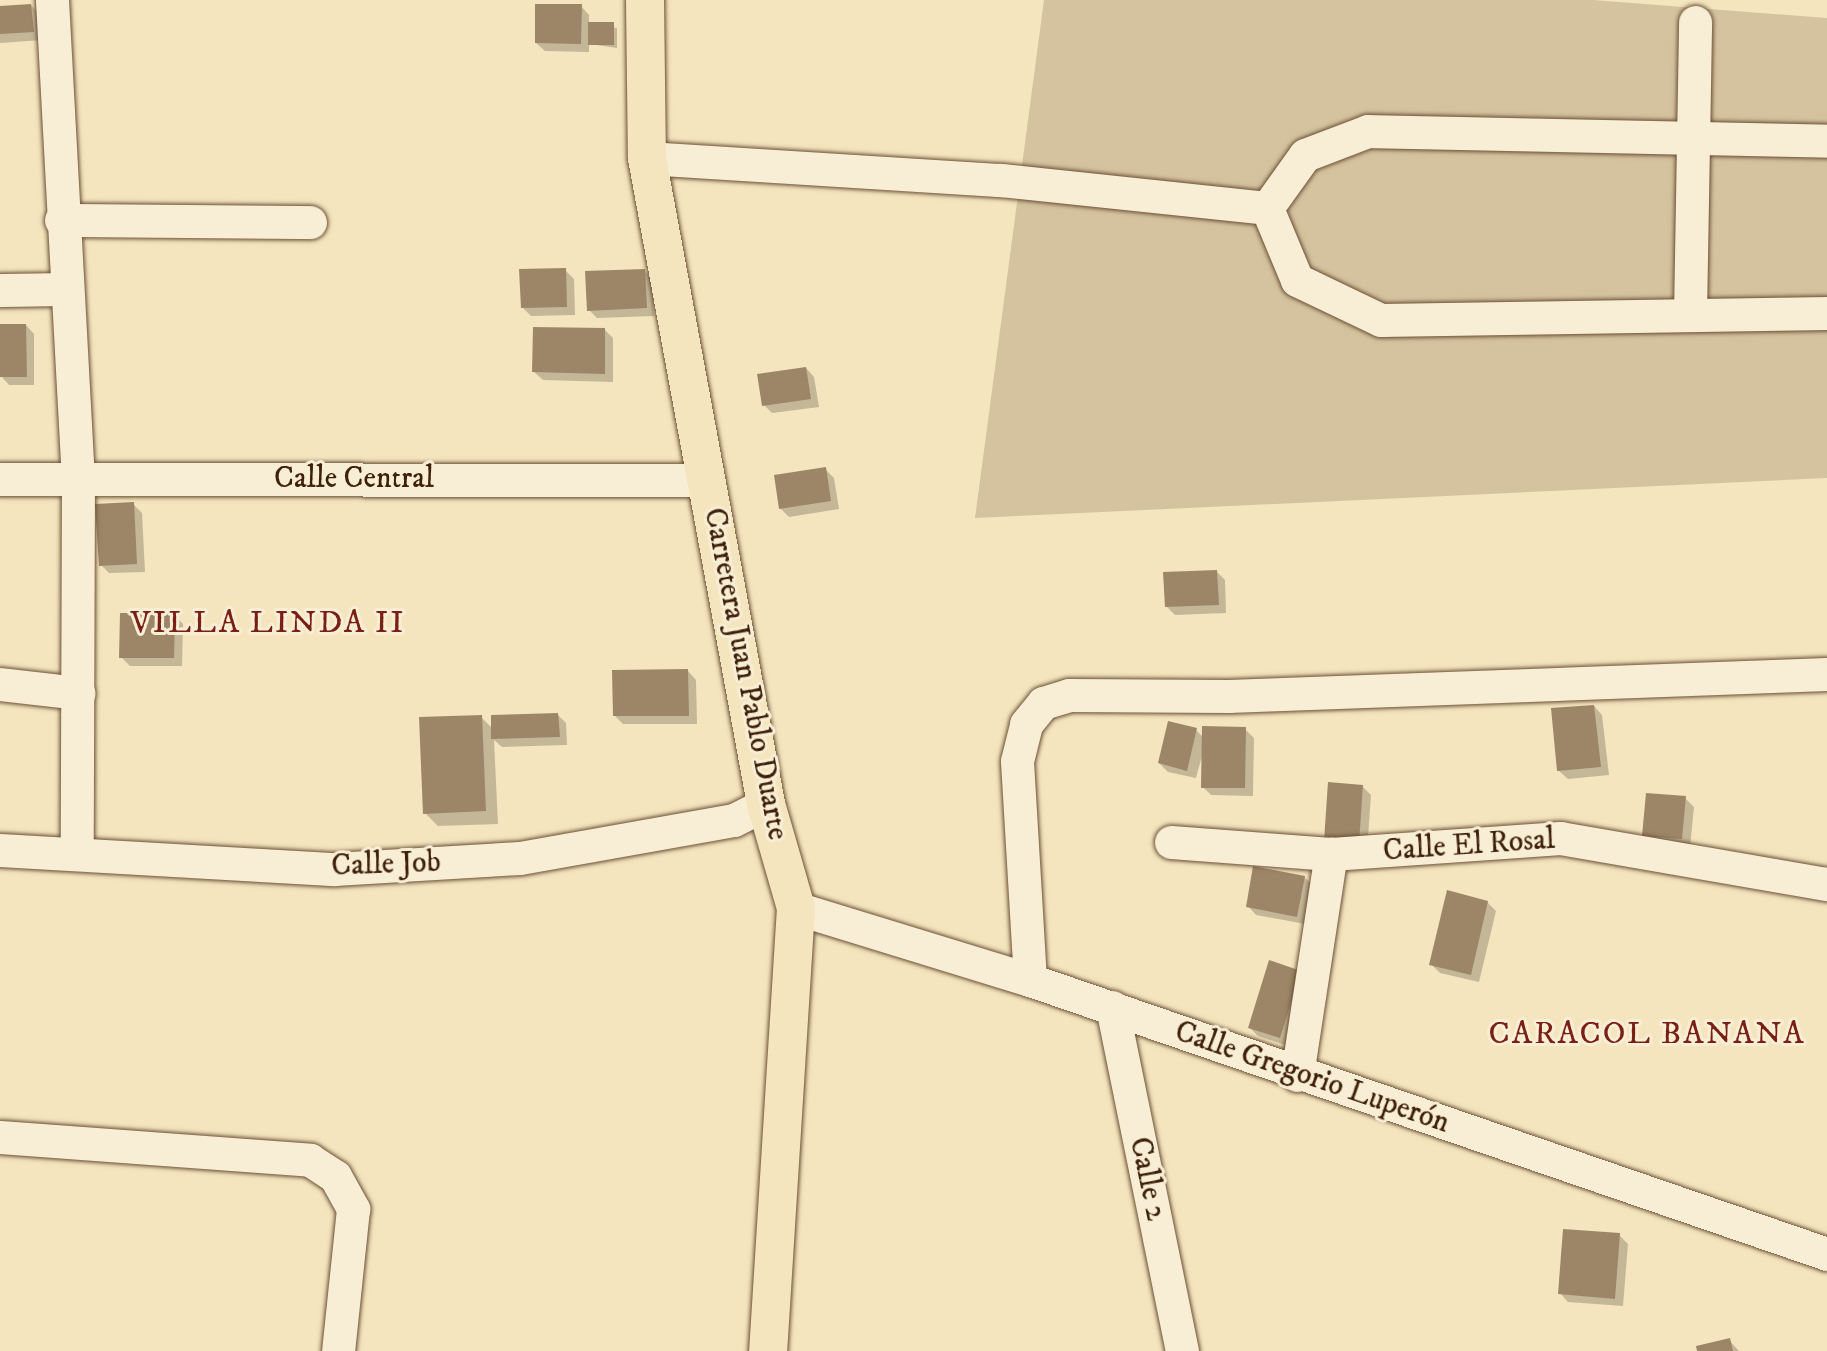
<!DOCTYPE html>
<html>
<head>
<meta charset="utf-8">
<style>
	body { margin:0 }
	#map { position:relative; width:1827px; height:1351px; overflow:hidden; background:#f4e5be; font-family:"IM FELL DW Pica",serif }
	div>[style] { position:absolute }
	.green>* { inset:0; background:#d5c39f }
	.shadow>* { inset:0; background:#0003 }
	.building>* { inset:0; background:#9d8667 }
	.roads { filter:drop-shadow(0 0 2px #6c5036) drop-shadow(0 0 2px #6c5036) }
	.minor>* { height:33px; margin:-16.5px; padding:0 16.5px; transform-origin:16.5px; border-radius:16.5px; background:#f8eed5 }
	.major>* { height:38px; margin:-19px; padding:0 19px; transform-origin:19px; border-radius:19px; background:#f4e5be }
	span { translate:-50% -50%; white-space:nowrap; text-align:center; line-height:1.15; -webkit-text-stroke:6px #f8eed5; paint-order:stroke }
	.street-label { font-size:30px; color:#3e1f09 }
	.neighbourhood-label { font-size:32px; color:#7a1f14; letter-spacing:2px }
</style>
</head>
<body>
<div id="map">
	<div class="green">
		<div style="clip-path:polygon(1044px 0,1593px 0,1827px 18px,1827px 478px,975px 518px)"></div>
	</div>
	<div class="shadow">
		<div style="clip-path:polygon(31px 5px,39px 14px,42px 40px,0 43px,0 8px)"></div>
		<div style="clip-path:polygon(581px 6px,589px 15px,589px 24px,617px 28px,617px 48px,589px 44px,589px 52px,545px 51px,536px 43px)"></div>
		<div style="clip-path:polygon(565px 270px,574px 279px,575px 315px,531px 316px,522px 307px)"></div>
		<div style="clip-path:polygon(644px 270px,653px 279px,654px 316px,597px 318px,589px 310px)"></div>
		<div style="clip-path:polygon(26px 325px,34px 334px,34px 385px,9px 385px,1px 376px)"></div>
		<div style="clip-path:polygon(605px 330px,613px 338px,613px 382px,543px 380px,534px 372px)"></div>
		<div style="clip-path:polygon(806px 368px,814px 377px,819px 407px,772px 413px,764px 405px)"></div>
		<div style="clip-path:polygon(825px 469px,834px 478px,839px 509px,789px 517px,780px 508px)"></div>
		<div style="clip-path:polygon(133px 504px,142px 513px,145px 572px,109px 573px,101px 565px)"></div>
		<div style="clip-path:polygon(1217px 572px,1225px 580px,1226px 613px,1175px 615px,1166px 606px)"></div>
		<div style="clip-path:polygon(174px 615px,183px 624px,182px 666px,130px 666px,121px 657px)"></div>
		<div style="clip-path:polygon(688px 671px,696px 680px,697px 724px,623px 724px,614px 715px)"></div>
		<div style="clip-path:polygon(1594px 706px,1602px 715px,1609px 775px,1568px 779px,1559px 771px)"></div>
		<div style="clip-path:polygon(558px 715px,566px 723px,567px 745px,502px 747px,494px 740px,498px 824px,438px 826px,425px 813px,481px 717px,493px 729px)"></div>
		<div style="clip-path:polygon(1245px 729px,1254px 738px,1253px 796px,1211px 795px,1203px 787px,1203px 752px,1196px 778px,1168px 772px,1159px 763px,1196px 730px,1204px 738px)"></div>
		<div style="clip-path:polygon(1362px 786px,1371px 795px,1367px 851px,1335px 849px)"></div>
		<div style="clip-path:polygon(1685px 798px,1694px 807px,1690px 847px,1644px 835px)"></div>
		<div style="clip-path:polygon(1304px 877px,1313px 886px,1305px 924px,1256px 915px,1248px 906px)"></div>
		<div style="clip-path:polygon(1487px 902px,1496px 911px,1479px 982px,1440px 973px,1431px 964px)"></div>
		<div style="clip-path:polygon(1309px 981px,1288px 1046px,1258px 1036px,1250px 1028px)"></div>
		<div style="clip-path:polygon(1619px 1235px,1628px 1244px,1623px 1306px,1568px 1302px,1560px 1293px)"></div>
		<div style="clip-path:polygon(1729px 1340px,1739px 1351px,1698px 1351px)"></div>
	</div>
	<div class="building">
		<div style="clip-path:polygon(31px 4px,34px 32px,0 34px,0 6px)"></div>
		<div style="clip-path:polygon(535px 4px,582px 4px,581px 44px,535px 43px)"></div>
		<div style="clip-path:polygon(588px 22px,614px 22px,614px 45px,588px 45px)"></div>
		<div style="clip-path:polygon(566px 268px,567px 307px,521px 308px,519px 269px)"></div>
		<div style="clip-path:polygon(645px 269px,647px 308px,587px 311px,585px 271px)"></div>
		<div style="clip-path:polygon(0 324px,26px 324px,27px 377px,0 377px)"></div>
		<div style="clip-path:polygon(533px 327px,605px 328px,605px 374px,532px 372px)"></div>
		<div style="clip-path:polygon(806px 367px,811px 399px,762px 406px,757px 374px)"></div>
		<div style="clip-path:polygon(826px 467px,831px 501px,779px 509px,774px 475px)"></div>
		<div style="clip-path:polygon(134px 502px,137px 564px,99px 566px,95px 504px)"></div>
		<div style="clip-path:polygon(1217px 570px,1219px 605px,1165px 607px,1163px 572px)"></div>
		<div style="clip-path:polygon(120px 613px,175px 613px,174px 658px,119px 658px)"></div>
		<div style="clip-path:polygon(688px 669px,689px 716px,613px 716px,612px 670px)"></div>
		<div style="clip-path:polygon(1594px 705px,1601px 767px,1557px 771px,1551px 708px)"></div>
		<div style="clip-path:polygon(558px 713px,560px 737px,491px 739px,491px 715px)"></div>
		<div style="clip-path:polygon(482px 715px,486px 811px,423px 814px,419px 717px)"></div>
		<div style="clip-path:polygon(1168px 721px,1197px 728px,1187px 771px,1158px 763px)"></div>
		<div style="clip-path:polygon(1202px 726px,1246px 727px,1245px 788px,1201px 788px)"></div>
		<div style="clip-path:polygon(1328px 782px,1363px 785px,1359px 843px,1324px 841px)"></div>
		<div style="clip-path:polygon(1646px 793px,1686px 796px,1682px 839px,1642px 836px)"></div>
		<div style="clip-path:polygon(1253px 866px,1305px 876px,1297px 917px,1246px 907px)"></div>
		<div style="clip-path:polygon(1447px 890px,1488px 901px,1471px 975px,1429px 965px)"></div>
		<div style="clip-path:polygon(1269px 960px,1301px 971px,1280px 1038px,1248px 1028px)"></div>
		<div style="clip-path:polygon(1563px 1229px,1620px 1233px,1615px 1299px,1558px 1294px)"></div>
		<div style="clip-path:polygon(1730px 1338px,1733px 1351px,1697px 1351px,1696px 1346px)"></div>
	</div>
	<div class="roads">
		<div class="minor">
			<div style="left:52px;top:0;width:479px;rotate:86.9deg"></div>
			<div style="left:78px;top:478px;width:374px;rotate:90.2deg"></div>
			<div style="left:647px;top:158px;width:355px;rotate:3.6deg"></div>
			<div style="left:1001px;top:180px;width:267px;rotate:6deg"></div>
			<div style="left:1267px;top:208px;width:78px;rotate:67.4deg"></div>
			<div style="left:1297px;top:280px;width:93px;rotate:25.5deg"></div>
			<div style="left:1381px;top:320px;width:446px;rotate:-0.9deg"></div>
			<div style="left:1267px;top:208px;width:65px;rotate:-54.4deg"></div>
			<div style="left:1305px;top:155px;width:67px;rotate:-20.9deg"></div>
			<div style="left:1368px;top:131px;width:459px;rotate:1.2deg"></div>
			<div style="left:61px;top:220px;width:249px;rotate:0.5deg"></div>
			<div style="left:0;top:290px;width:64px;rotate:-0.9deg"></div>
			<div style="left:1690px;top:315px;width:293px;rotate:-89deg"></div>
			<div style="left:0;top:479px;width:707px;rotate:0.08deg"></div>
			<div style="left:0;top:684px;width:79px;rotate:6.6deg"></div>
			<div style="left:1171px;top:842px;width:160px;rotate:4.3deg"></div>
			<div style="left:0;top:850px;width:335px;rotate:3.3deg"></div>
			<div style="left:334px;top:869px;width:186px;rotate:-3.4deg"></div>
			<div style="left:520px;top:858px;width:217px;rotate:-10.1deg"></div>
			<div style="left:734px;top:820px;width:36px;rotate:-27deg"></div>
			<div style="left:796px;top:908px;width:245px;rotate:17.1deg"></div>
			<div style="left:1030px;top:980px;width:843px;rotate:18.97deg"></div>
			<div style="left:1030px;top:980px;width:219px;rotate:-93.4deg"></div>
			<div style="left:1017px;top:761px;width:38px;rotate:-76deg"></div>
			<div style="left:1026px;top:724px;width:27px;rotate:-51deg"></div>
			<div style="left:1043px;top:703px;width:27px;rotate:-17deg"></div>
			<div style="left:1069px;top:695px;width:159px;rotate:0.4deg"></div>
			<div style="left:1228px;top:696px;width:599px;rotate:-2.1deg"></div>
			<div style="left:1112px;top:1007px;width:351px;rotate:78.5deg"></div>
			<div style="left:1297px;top:1075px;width:224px;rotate:-81.3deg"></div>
			<div style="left:1331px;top:854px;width:230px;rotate:-4deg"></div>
			<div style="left:1560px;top:838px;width:271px;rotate:9.8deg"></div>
			<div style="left:0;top:1137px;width:311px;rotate:4.2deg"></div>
			<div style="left:310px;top:1160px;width:30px;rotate:33deg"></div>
			<div style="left:335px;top:1176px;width:38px;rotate:61deg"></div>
			<div style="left:353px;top:1209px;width:143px;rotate:96deg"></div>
		</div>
		<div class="major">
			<div style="left:645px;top:0;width:158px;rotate:89.3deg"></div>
			<div style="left:647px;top:158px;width:657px;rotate:79.56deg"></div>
			<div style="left:766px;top:804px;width:108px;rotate:73.9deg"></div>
			<div style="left:796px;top:908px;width:444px;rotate:93.6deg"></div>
		</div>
	</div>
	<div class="street-label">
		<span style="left:354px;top:479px">Calle Central</span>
		<span style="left:745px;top:674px;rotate:79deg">Carretera Juan Pablo Duarte</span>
		<span style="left:1469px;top:846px;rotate:-4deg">Calle El Rosal</span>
		<span style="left:386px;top:865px;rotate:-2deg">Calle Job</span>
		<span style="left:1312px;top:1078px;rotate:19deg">Calle Gregorio Luperón</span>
		<span style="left:1147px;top:1179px;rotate:78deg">Calle 2</span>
	</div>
	<div class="neighbourhood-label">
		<span style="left:268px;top:623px">VILLA LINDA II</span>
		<span style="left:1647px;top:1034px">CARACOL BANANA</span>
	</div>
</div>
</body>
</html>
